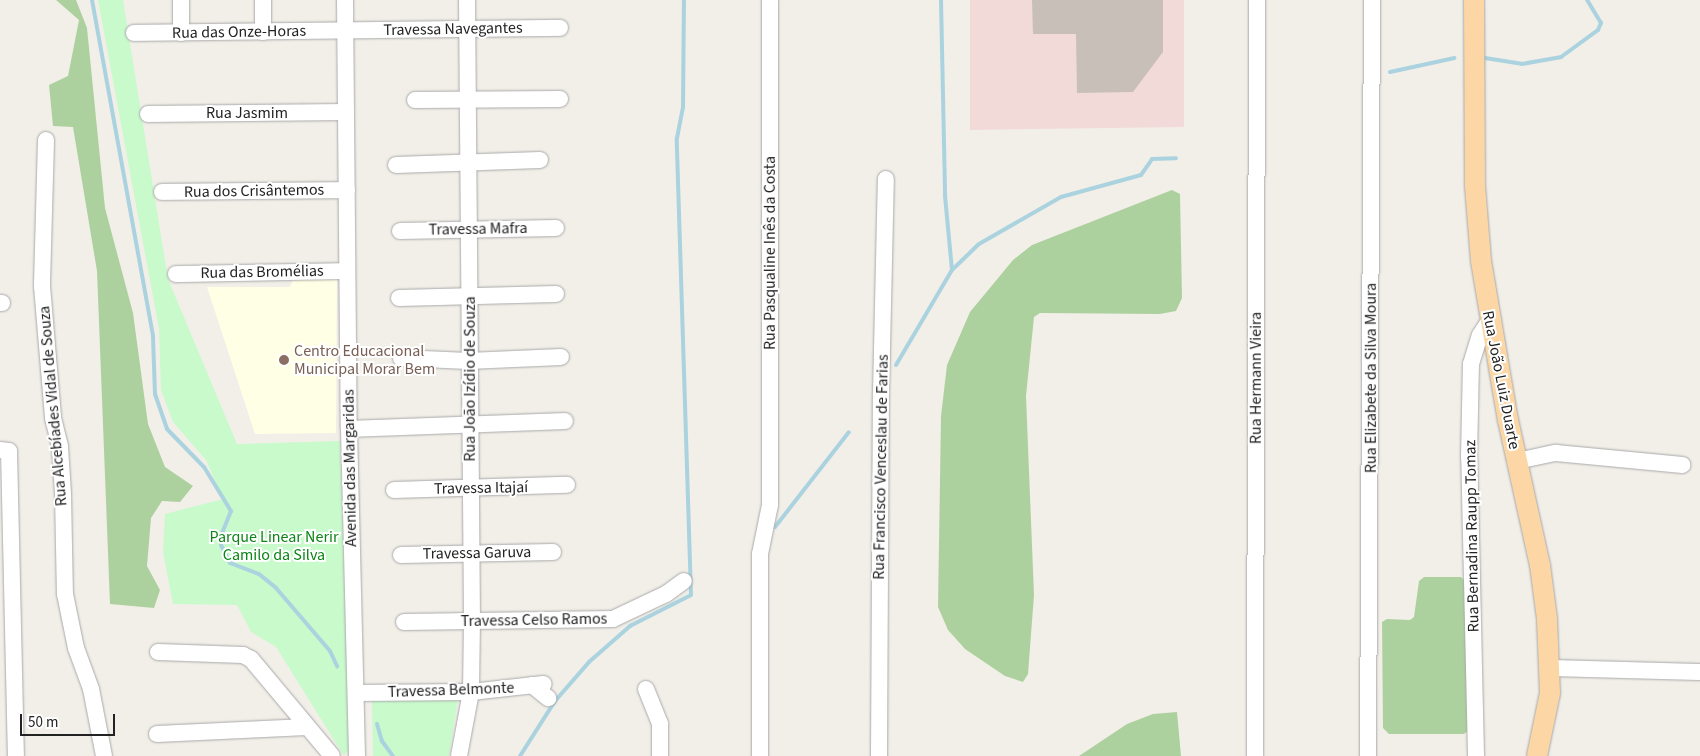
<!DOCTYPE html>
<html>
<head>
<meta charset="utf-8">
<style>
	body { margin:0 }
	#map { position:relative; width:1700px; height:756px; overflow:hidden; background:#f2efe9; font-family:"Source Sans 3",sans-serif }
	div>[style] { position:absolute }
	.commercial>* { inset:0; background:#f2dad9 }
	.education>* { inset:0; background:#ffffe5 }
	.forest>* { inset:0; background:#add19e }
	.park>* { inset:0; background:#c8facc }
	.stream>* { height:4px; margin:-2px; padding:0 2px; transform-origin:2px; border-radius:2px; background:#aad3df }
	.building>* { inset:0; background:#c7bfb8 }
	.roads { filter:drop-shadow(0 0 1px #a9a9a9) drop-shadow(0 0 1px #a9a9a9) }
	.minor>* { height:16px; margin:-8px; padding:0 8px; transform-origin:8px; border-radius:8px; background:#fff }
	.major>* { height:20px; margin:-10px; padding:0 10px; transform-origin:10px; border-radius:10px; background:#fcd6a4 }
	.dots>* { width:14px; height:14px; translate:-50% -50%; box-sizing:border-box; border:2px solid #fff; border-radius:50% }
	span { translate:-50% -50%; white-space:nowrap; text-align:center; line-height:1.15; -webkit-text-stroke:4px #fff; paint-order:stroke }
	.street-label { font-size:16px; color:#222 }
	.education-label { font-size:16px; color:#785e54 }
	.left { translate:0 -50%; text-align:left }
	.park-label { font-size:16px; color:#0c8416 }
	.scale { position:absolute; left:20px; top:714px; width:95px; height:22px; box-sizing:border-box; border:2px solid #222; border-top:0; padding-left:6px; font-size:15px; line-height:18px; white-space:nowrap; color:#222; -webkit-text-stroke:4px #fff; paint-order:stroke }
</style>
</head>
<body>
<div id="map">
	<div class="commercial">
		<div style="clip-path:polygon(970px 0,1184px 0,1184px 127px,970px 130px)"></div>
	</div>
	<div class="education">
		<div style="clip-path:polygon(293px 279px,337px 279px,336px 433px,255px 434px,207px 287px,290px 287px)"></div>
	</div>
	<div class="forest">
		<div style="clip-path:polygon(56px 0,76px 0,87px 28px,105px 208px,133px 313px,148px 424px,165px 467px,193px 486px,180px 502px,162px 501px,151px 518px,147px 566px,160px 590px,154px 608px,110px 604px,97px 271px,73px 127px,53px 126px,49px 85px,68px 76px,79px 20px)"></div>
		<div style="clip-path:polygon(1172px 190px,1180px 194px,1182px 298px,1176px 311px,1160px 314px,1040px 313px,1034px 317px,1026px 396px,1034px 595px,1028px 674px,1023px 682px,1005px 676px,965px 649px,948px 630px,938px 607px,941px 416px,947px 365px,970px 312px,1013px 260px,1032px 245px)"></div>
		<div style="clip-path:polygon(1424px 577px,1461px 577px,1468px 584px,1470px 729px,1464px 734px,1389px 734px,1383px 728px,1382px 622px,1387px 619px,1410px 620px,1414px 617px,1419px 581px)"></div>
		<div style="clip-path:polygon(1177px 712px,1181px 756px,1079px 756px,1127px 724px,1153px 714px)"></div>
	</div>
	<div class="park">
		<div style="clip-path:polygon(98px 0,123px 0,168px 279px,237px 444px,340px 441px,350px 748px,344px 756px,276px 647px,251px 632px,237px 605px,173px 604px,163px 552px,165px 514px,223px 499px,206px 460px,173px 422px,161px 390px,159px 329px)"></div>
		<div style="clip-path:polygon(458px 699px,449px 756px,373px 756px,372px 701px)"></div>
	</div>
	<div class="stream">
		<div style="left:92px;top:0;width:342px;rotate:79.7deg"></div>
		<div style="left:153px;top:337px;width:57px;rotate:88deg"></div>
		<div style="left:155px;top:394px;width:37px;rotate:71deg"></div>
		<div style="left:167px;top:429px;width:53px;rotate:45.8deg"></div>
		<div style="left:204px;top:467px;width:52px;rotate:58.5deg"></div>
		<div style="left:231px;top:511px;width:24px;rotate:112deg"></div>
		<div style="left:222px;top:533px;width:12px;rotate:95deg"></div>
		<div style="left:221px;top:545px;width:20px;rotate:63deg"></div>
		<div style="left:230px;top:563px;width:31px;rotate:21deg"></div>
		<div style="left:259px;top:574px;width:22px;rotate:39deg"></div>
		<div style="left:276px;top:588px;width:83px;rotate:49.4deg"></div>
		<div style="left:330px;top:651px;width:17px;rotate:65deg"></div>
		<div style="left:941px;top:0;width:196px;rotate:88.8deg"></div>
		<div style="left:945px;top:196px;width:74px;rotate:84.6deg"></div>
		<div style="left:1485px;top:58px;width:37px;rotate:9deg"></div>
		<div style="left:1522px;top:64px;width:40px;rotate:-10deg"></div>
		<div style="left:1561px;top:57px;width:46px;rotate:-36.1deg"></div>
		<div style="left:1598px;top:30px;width:8px;rotate:-67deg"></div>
		<div style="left:1601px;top:23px;width:27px;rotate:-121deg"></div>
		<div style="left:1390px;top:72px;width:66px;rotate:-12.3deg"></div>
		<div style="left:896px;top:365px;width:110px;rotate:-59.5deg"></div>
		<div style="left:952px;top:270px;width:37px;rotate:-44deg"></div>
		<div style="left:979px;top:244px;width:95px;rotate:-29.8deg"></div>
		<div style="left:1061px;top:197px;width:83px;rotate:-15.4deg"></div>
		<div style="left:1141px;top:175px;width:19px;rotate:-55deg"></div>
		<div style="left:1152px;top:159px;width:24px;rotate:-2deg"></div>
		<div style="left:775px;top:527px;width:120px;rotate:-52.1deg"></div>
		<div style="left:377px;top:724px;width:18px;rotate:74deg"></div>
		<div style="left:382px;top:741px;width:19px;rotate:54deg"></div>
		<div style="left:520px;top:756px;width:65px;rotate:-57.5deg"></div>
		<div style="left:555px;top:701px;width:52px;rotate:-48.9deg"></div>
		<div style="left:589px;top:662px;width:55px;rotate:-41.3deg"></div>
		<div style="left:630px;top:626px;width:68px;rotate:-26.9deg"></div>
		<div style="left:691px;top:595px;width:457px;rotate:-91.8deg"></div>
		<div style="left:677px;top:138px;width:31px;rotate:-79deg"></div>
		<div style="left:683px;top:108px;width:108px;rotate:-89.5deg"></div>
	</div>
	<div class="building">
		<div style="clip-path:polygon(1032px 0,1163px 0,1163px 52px,1133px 92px,1077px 93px,1076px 34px,1033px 34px)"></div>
	</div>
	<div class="roads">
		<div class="minor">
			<div style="left:181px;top:0;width:33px;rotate:90deg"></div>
			<div style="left:345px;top:0;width:429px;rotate:89.5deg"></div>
			<div style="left:349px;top:429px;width:327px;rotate:88.6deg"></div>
			<div style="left:263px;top:32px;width:32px;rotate:-90deg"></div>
			<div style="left:134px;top:33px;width:426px;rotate:-0.7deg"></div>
			<div style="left:415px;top:100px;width:145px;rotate:-0.4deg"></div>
			<div style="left:148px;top:114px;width:198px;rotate:-0.6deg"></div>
			<div style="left:46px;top:140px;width:146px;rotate:91.6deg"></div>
			<div style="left:42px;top:286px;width:132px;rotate:85.2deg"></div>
			<div style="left:53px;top:418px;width:30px;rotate:76deg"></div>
			<div style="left:60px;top:447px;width:47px;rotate:86.3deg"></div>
			<div style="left:63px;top:494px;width:100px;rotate:88.9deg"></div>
			<div style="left:65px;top:594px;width:55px;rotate:78.5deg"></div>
			<div style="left:76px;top:648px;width:44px;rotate:69.9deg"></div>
			<div style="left:91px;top:689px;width:68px;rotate:79deg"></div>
			<div style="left:396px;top:165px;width:144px;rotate:-2deg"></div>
			<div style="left:162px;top:192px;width:185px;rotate:-0.6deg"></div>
			<div style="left:400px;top:231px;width:156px;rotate:-1.1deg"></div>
			<div style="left:176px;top:274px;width:171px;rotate:-1deg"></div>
			<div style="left:399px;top:298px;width:157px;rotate:-1.5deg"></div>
			<div style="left:0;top:303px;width:2px"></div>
			<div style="left:401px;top:358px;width:67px;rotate:2.6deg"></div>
			<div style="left:468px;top:361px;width:93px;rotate:-2.5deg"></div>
			<div style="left:349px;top:429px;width:216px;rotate:-2.1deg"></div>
			<div style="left:0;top:450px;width:9px;rotate:6deg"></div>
			<div style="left:9px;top:451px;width:305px;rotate:88.7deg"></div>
			<div style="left:1517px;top:461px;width:40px;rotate:-12deg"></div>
			<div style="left:1556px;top:453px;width:127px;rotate:5.4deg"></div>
			<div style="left:394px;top:490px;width:173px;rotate:-1.7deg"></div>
			<div style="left:401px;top:555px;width:152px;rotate:-1.1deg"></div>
			<div style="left:404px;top:622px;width:209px;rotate:-0.8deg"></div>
			<div style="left:613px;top:619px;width:59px;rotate:-25.3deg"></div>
			<div style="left:666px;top:594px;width:22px;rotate:-36deg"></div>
			<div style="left:158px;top:652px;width:85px;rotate:2deg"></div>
			<div style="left:243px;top:655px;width:9px;rotate:27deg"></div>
			<div style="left:251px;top:659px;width:126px;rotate:50.1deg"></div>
			<div style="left:1550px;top:668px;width:150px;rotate:1.5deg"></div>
			<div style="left:532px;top:685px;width:21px;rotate:39deg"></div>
			<div style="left:646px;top:689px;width:38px;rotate:68deg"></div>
			<div style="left:660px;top:724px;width:32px;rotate:90deg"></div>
			<div style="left:357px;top:693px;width:114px;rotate:-0.5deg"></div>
			<div style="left:471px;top:692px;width:73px;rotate:-6.3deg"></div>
			<div style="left:157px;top:734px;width:150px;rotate:-2.7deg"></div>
			<div style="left:459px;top:756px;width:65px;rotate:-79.4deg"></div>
			<div style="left:471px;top:692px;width:71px;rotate:-89.2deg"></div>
			<div style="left:472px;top:621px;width:621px;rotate:-90.46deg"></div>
			<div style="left:760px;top:756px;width:202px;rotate:-90deg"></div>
			<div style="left:760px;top:554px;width:50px;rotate:-78.5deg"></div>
			<div style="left:770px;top:505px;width:505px;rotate:-90deg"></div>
			<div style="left:879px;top:756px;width:363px;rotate:-89.7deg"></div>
			<div style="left:881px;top:393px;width:214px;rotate:-88.7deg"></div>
			<div style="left:1255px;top:756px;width:756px;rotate:-89.85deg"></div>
			<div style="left:1368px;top:756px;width:756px;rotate:-89.7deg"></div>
			<div style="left:1476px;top:756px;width:299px;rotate:-91.3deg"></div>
			<div style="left:1469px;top:457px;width:93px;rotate:-88.8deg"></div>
			<div style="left:1471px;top:364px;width:30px;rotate:-73deg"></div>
			<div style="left:1480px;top:335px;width:17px;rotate:-57deg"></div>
		</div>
		<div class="major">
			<div style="left:1474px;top:0;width:186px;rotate:89.7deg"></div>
			<div style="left:1475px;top:186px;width:75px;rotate:85.4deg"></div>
			<div style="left:1481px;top:261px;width:161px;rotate:80.4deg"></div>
			<div style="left:1508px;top:420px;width:148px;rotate:77.6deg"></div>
			<div style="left:1540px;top:565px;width:54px;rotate:82.6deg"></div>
			<div style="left:1547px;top:619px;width:74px;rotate:87.7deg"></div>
			<div style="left:1550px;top:693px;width:64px;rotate:101.7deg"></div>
		</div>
	</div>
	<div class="dots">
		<div style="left:284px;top:360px;background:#8d6e63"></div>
	</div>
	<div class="street-label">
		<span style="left:453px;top:29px;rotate:-1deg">Travessa Navegantes</span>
		<span style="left:239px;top:32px;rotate:-1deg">Rua das Onze-Horas</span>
		<span style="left:247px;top:113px">Rua Jasmim</span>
		<span style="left:254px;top:191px;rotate:-1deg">Rua dos Crisântemos</span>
		<span style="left:478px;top:229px;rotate:-1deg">Travessa Mafra</span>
		<span style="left:770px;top:253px;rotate:-90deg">Rua Pasqualine Inês da Costa</span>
		<span style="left:262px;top:272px;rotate:-1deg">Rua das Bromélias</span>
		<span style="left:1256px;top:378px;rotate:-90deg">Rua Hermann Vieira</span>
		<span style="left:1371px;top:378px;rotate:-90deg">Rua Elizabete da Silva Moura</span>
		<span style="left:470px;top:379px;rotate:-90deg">Rua João Izídio de Souza</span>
		<span style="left:1501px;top:380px;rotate:79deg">Rua João Luiz Duarte</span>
		<span style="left:53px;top:406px;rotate:-95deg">Rua Alcebíades Vidal de Souza</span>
		<span style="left:881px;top:467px;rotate:-89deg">Rua Francisco Venceslau de Farias</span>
		<span style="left:350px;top:468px;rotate:-91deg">Avenida das Margaridas</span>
		<span style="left:481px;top:488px;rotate:-1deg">Travessa Itajaí</span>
		<span style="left:1472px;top:536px;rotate:-91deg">Rua Bernadina Raupp Tomaz</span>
		<span style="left:477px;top:553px;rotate:-1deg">Travessa Garuva</span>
		<span style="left:534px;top:620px;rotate:-1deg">Travessa Celso Ramos</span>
		<span style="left:451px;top:690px;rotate:-2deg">Travessa Belmonte</span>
	</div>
	<div class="education-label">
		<span class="left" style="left:294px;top:360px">Centro Educacional<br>Municipal Morar Bem</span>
	</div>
	<div class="park-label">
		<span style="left:274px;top:546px">Parque Linear Nerir<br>Camilo da Silva</span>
	</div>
	<div class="scale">50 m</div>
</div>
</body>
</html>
